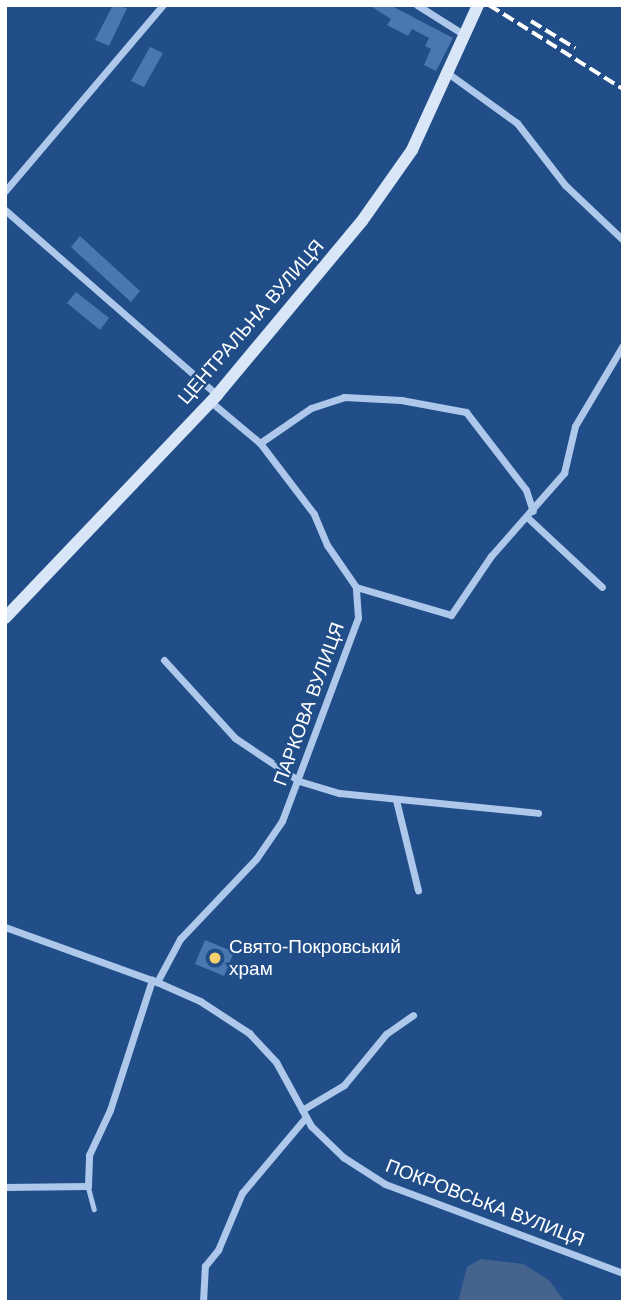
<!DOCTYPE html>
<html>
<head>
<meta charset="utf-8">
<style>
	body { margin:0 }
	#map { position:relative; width:628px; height:1307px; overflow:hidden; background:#214e88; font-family:Helvetica,sans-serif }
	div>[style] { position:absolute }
	.water>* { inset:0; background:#44648e }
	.building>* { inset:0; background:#4a77b1 }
	.lane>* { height:4.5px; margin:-2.25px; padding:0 2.25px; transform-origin:2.25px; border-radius:2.25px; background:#adc8ea }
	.street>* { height:7px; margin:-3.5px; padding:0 3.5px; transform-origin:3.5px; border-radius:3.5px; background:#adc8ea }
	.secondary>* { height:12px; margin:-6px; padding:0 6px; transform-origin:6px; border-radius:6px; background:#d8e6f8 }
	.rail>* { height:3.5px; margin-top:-1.75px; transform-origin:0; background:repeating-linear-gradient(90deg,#fff 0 12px,transparent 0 17px) }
	.dots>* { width:19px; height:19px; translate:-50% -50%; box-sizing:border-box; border:4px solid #214e88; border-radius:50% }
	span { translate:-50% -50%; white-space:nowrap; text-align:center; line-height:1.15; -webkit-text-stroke:5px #214e88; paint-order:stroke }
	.street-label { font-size:19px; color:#fff }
	.poi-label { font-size:19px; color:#fff }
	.left { translate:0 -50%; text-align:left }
	.frame { position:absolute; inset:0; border:7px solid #fff; pointer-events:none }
</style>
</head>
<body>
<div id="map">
	<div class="water">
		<div style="clip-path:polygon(481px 1259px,523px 1264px,549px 1280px,565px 1302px,458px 1302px,467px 1267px)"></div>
	</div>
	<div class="building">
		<div style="clip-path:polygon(113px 5px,127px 8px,109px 46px,95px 40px)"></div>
		<div style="clip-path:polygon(369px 5px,390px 5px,453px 38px,436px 71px,424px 65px,431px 49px,425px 46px,429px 38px,412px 29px,408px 36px,387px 25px,391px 19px)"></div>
		<div style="clip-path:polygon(150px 47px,163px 53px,144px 87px,131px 81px)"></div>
		<div style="clip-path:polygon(80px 236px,140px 291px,131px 302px,71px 247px)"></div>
		<div style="clip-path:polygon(76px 292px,109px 318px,100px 330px,67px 303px)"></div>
		<div style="clip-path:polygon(205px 940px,234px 952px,224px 976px,195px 964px)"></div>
	</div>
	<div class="lane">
		<div style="left:88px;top:1186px;width:24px;rotate:75deg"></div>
	</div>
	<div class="street">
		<div style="left:417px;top:5px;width:54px;rotate:32.2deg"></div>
		<div style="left:449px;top:74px;width:84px;rotate:35.8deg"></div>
		<div style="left:517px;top:123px;width:78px;rotate:52.3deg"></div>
		<div style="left:565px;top:185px;width:80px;rotate:43.5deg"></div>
		<div style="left:5px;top:191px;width:244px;rotate:-49.7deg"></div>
		<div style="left:5px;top:210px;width:281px;rotate:41.1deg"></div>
		<div style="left:260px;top:443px;width:62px;rotate:-34.5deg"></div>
		<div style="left:311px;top:408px;width:35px;rotate:-18deg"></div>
		<div style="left:344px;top:397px;width:57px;rotate:3deg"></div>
		<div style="left:401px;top:400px;width:66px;rotate:10.5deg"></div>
		<div style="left:466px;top:412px;width:98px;rotate:52.4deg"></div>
		<div style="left:526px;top:490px;width:22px;rotate:72deg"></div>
		<div style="left:528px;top:518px;width:101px;rotate:43deg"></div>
		<div style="left:356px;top:587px;width:99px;rotate:16.4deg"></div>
		<div style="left:451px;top:615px;width:71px;rotate:-55.9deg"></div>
		<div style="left:491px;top:556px;width:111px;rotate:-48.7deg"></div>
		<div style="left:564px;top:473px;width:48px;rotate:-76.8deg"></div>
		<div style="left:575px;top:426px;width:94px;rotate:-59.3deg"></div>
		<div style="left:164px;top:660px;width:105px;rotate:47.7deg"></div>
		<div style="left:235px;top:738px;width:77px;rotate:33.9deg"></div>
		<div style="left:299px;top:781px;width:42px;rotate:16.7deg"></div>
		<div style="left:339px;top:793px;width:200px;rotate:5.7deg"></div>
		<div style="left:396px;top:800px;width:93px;rotate:76.3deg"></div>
		<div style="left:5px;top:927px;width:162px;rotate:19.9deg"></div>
		<div style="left:157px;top:982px;width:47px;rotate:23.8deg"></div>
		<div style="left:200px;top:1001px;width:59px;rotate:33.1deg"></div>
		<div style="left:249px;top:1033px;width:40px;rotate:47deg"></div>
		<div style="left:276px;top:1062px;width:73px;rotate:61.3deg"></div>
		<div style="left:311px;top:1126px;width:45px;rotate:44.1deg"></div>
		<div style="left:343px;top:1157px;width:50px;rotate:32.7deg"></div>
		<div style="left:385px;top:1184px;width:254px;rotate:20.5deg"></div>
		<div style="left:157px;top:982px;width:49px;rotate:-61.9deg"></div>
		<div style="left:180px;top:939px;width:110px;rotate:-46.5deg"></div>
		<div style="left:256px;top:859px;width:46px;rotate:-55.6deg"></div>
		<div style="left:282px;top:821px;width:217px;rotate:-69.5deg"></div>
		<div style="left:358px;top:618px;width:31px;rotate:-94deg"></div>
		<div style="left:356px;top:587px;width:51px;rotate:-124.6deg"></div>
		<div style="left:327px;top:545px;width:34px;rotate:-113deg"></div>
		<div style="left:314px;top:514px;width:89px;rotate:-127.3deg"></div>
		<div style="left:260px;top:443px;width:64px;rotate:-140.1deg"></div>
		<div style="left:302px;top:1110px;width:49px;rotate:-30.8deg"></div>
		<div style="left:344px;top:1085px;width:66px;rotate:-50.5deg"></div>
		<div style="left:386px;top:1034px;width:33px;rotate:-35deg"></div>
		<div style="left:5px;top:1187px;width:83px;rotate:-0.7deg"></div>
		<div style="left:88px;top:1186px;width:31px;rotate:-88deg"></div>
		<div style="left:89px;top:1155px;width:50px;rotate:-65deg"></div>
		<div style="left:110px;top:1110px;width:137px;rotate:-72.1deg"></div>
		<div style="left:203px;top:1302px;width:36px;rotate:-87deg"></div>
		<div style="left:205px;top:1266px;width:21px;rotate:-51deg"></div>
		<div style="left:218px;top:1250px;width:62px;rotate:-67.2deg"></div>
		<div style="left:242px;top:1193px;width:99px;rotate:-49.9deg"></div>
	</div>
	<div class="secondary">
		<div style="left:5px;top:618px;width:308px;rotate:-46.4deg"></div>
		<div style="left:217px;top:395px;width:226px;rotate:-50.2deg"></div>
		<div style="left:362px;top:221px;width:87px;rotate:-54.8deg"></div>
		<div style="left:412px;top:150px;width:159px;rotate:-65.5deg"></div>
	</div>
	<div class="rail">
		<div style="left:489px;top:5px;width:158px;rotate:32.1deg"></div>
		<div style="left:531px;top:21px;width:52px;rotate:31.5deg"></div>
	</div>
	<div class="dots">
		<div style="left:215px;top:958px;background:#f7d06e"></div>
	</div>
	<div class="street-label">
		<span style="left:251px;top:322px;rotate:-49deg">ЦЕНТРАЛЬНА ВУЛИЦЯ</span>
		<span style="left:309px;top:704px;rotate:-70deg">ПАРКОВА ВУЛИЦЯ</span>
		<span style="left:485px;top:1203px;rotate:21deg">ПОКРОВСЬКА ВУЛИЦЯ</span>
	</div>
	<div class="poi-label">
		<span class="left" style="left:229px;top:958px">Свято-Покровський<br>храм</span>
	</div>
	<div class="frame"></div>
</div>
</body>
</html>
